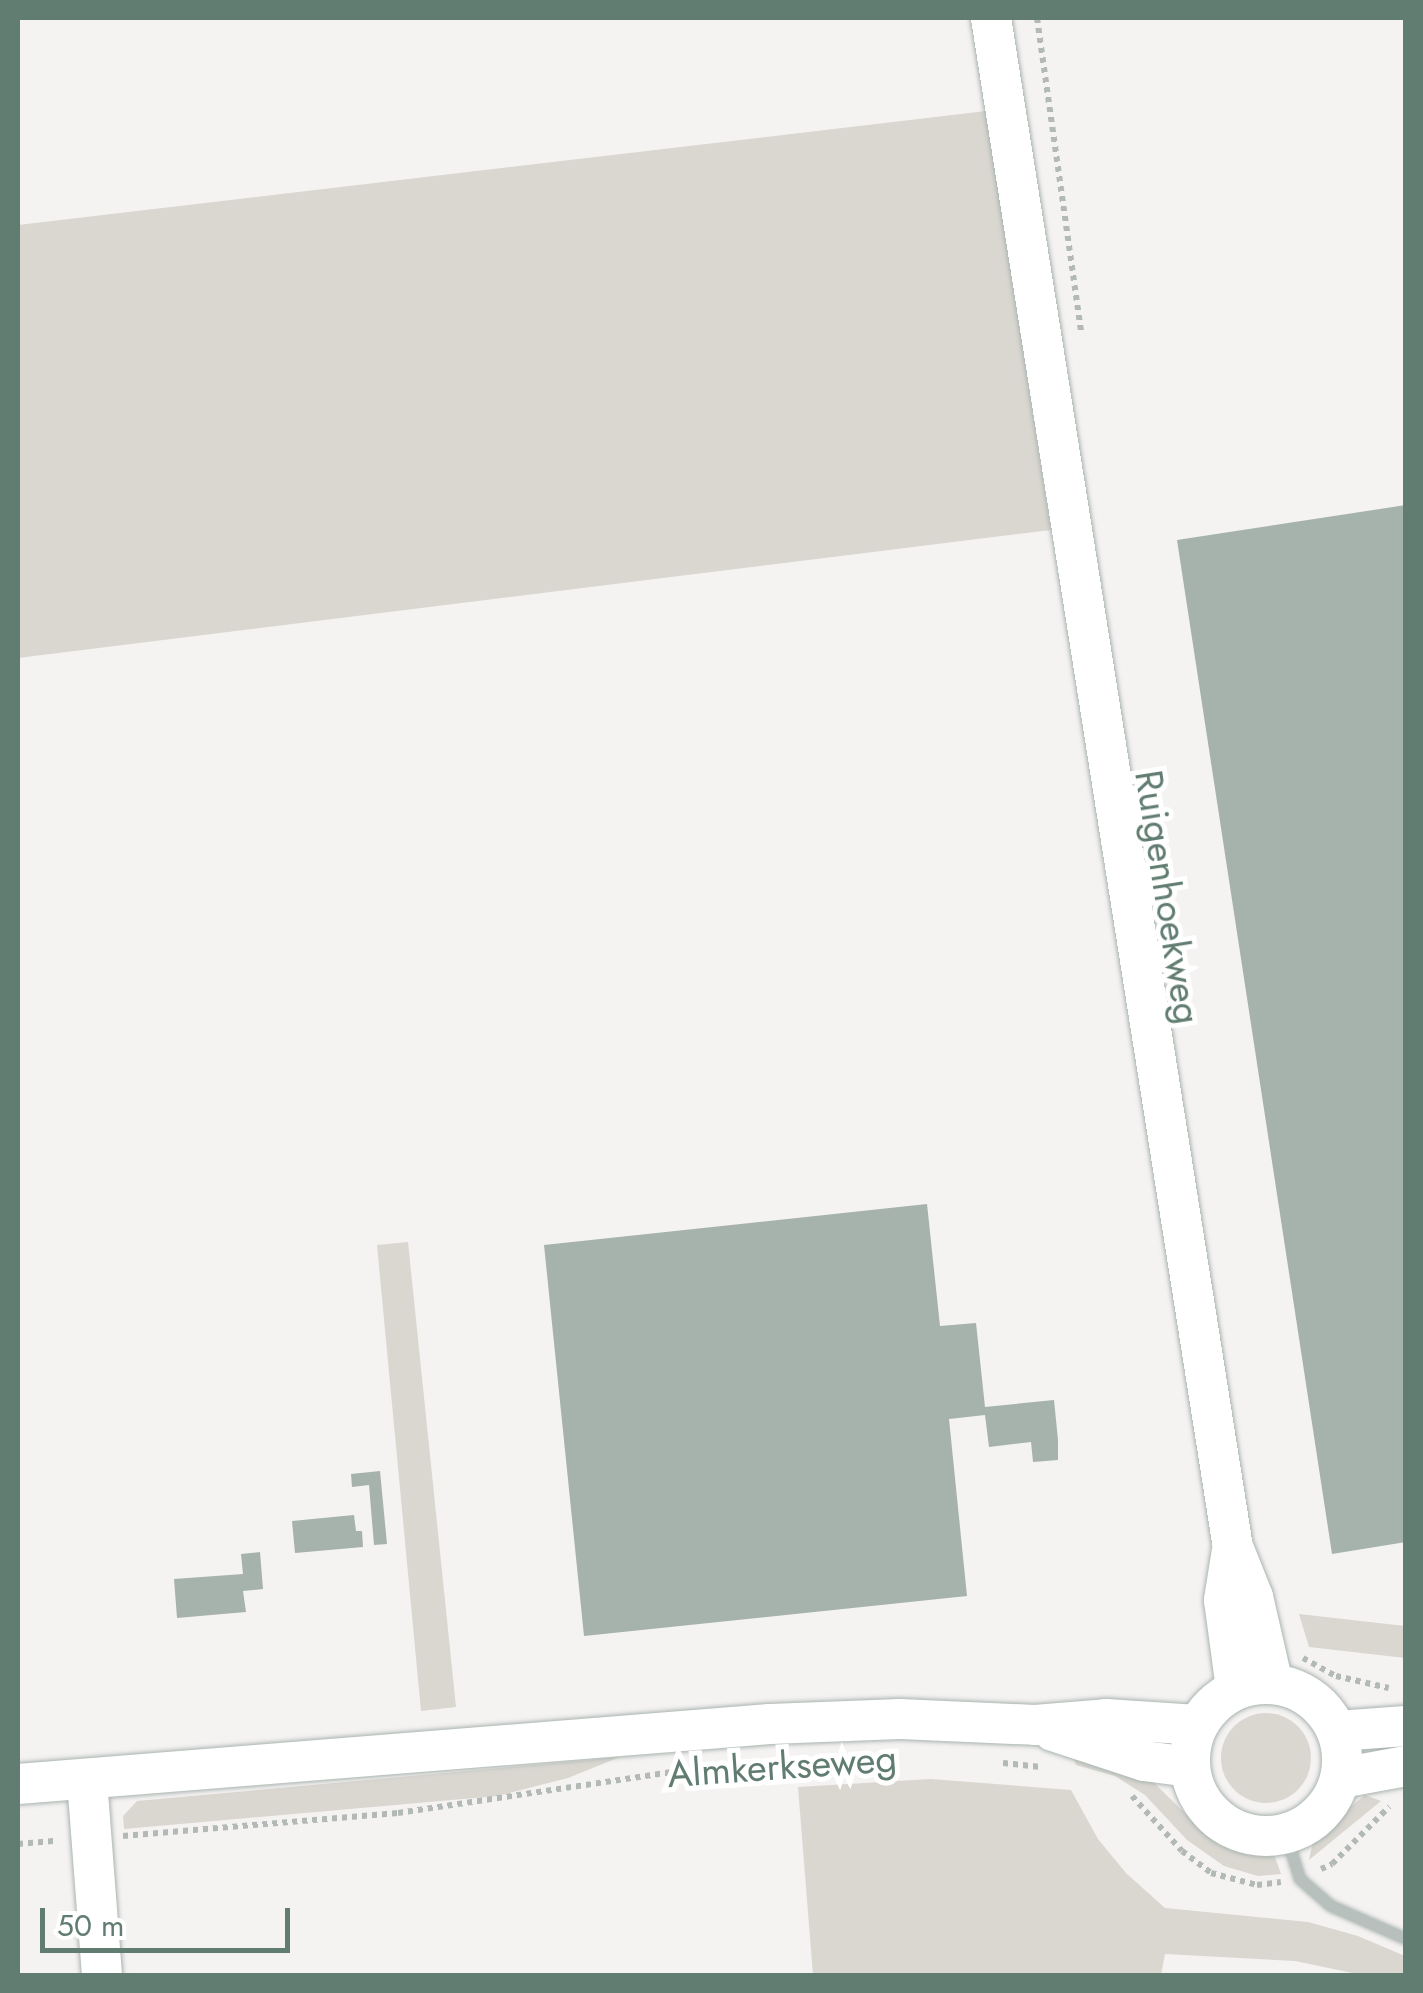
<!DOCTYPE html>
<html>
<head>
<meta charset="utf-8">
<style>
	body { margin:0 }
	#map { position:relative; width:1423px; height:1993px; overflow:hidden; background:#f5f2f2; font-family:Jost,sans-serif }
	div>[style] { position:absolute }
	.green>* { inset:0; background:#dad7d1 }
	.round { border-radius:50% }
	.building>* { inset:0; background:#a5b3ac }
	.path>* { height:6px; margin-top:-3px; transform-origin:0; background:repeating-linear-gradient(90deg,#b2b9b6 0 5px,transparent 0 10px) }
	.roads { filter:drop-shadow(0 0 2px #a9b5b0) drop-shadow(0 0 2px #a9b5b0) }
	.street>* { height:10px; margin:-5px; padding:0 5px; transform-origin:5px; border-radius:5px; background:#b7c0bc }
	.secondary>* { height:40px; margin:-20px; padding:0 20px; transform-origin:20px; border-radius:20px; background:#fff }
	.secondary>.ring { margin:-20px; padding:0; box-sizing:content-box; background:none; border:40px solid #fff; border-radius:50% }
	span { translate:-50% -50%; white-space:nowrap; text-align:center; line-height:1.15; -webkit-text-stroke:10px #fff; paint-order:stroke }
	.street-label { font-size:38px; color:#617c70 }
	.frame { position:absolute; inset:0; border:20px solid #617c70; pointer-events:none }
	.scale { position:absolute; left:40px; top:1908px; width:250px; height:45px; box-sizing:border-box; border:5px solid #617c70; border-top:0; padding-left:12px; font-size:30px; line-height:35px; white-space:nowrap; color:#617c70; -webkit-text-stroke:8px #fff; paint-order:stroke }
</style>
</head>
<body>
<div id="map">
	<div class="green">
		<div style="clip-path:polygon(986px 111px,1051px 530px,18px 658px,18px 225px)"></div>
		<div style="clip-path:polygon(408px 1242px,456px 1707px,421px 1711px,377px 1245px)"></div>
		<div style="clip-path:polygon(1299px 1614px,1405px 1626px,1405px 1658px,1309px 1647px)"></div>
		<div class="round" style="left:1221px;top:1713px;width:90px;height:90px"></div>
		<div style="clip-path:polygon(620px 1757px,568px 1778px,497px 1796px,124px 1829px,123px 1816px,137px 1801px)"></div>
		<div style="clip-path:polygon(1074px 1759px,1139px 1768px,1207px 1835px,1241px 1850px,1274px 1854px,1281px 1874px,1258px 1876px,1224px 1866px,1187px 1840px,1145px 1795px,1115px 1776px,1076px 1765px)"></div>
		<div style="clip-path:polygon(931px 1779px,1071px 1790px,1098px 1839px,1126px 1873px,1165px 1908px,1308px 1922px,1358px 1936px,1405px 1956px,1405px 1975px,1362px 1975px,1295px 1961px,1165px 1954px,1161px 1975px,813px 1975px,798px 1787px)"></div>
		<div style="clip-path:polygon(1365px 1795px,1381px 1801px,1309px 1860px,1314px 1837px)"></div>
	</div>
	<div class="building">
		<div style="clip-path:polygon(1406px 505px,1406px 1542px,1332px 1554px,1177px 540px)"></div>
		<div style="clip-path:polygon(927px 1204px,940px 1326px,976px 1323px,985px 1407px,1054px 1400px,1058px 1440px,1058px 1460px,1033px 1462px,1031px 1442px,989px 1447px,985px 1415px,949px 1419px,967px 1596px,584px 1636px,544px 1245px)"></div>
		<div style="clip-path:polygon(380px 1471px,387px 1544px,374px 1545px,369px 1485px,352px 1487px,351px 1474px)"></div>
		<div style="clip-path:polygon(354px 1515px,356px 1531px,362px 1531px,363px 1547px,295px 1553px,292px 1521px)"></div>
		<div style="clip-path:polygon(260px 1552px,263px 1589px,243px 1591px,246px 1612px,177px 1618px,174px 1579px,243px 1574px,241px 1554px)"></div>
	</div>
	<div class="path">
		<div style="left:1037px;top:18px;width:317px;rotate:82deg"></div>
		<div style="left:1303px;top:1658px;width:38px;rotate:29deg"></div>
		<div style="left:1336px;top:1676px;width:54px;rotate:12.8deg"></div>
		<div style="left:1003px;top:1763px;width:38px;rotate:6deg"></div>
		<div style="left:1132px;top:1796px;width:74px;rotate:47.7deg"></div>
		<div style="left:1182px;top:1851px;width:36px;rotate:37deg"></div>
		<div style="left:1211px;top:1873px;width:48px;rotate:14.6deg"></div>
		<div style="left:1257px;top:1885px;width:24px;rotate:-7deg"></div>
		<div style="left:123px;top:1836px;width:276px;rotate:-4.8deg"></div>
		<div style="left:398px;top:1813px;width:277px;rotate:-8.5deg"></div>
		<div style="left:18px;top:1844px;width:38px;rotate:-5deg"></div>
		<div style="left:1321px;top:1869px;width:12px;rotate:-24deg"></div>
		<div style="left:1332px;top:1864px;width:81px;rotate:-45deg"></div>
	</div>
	<div class="roads">
		<div class="street">
			<div style="left:1286px;top:1834px;width:47px;rotate:72.7deg"></div>
			<div style="left:1300px;top:1879px;width:41px;rotate:41.1deg"></div>
			<div style="left:1331px;top:1906px;width:82px;rotate:23.7deg"></div>
		</div>
		<div class="secondary">
			<div style="left:991px;top:18px;width:1548px;rotate:81.01deg"></div>
			<div style="left:1233px;top:1547px;width:54px;rotate:68.2deg"></div>
			<div style="left:1253px;top:1597px;width:89px;rotate:77.1deg"></div>
			<div style="left:1232px;top:1550px;width:51px;rotate:99.1deg"></div>
			<div style="left:1224px;top:1600px;width:90px;rotate:82.3deg"></div>
			<div class="ring" style="left:1190px;top:1684px;width:112px;height:112px"></div>
			<div style="left:1053px;top:1731px;width:96px;rotate:18.2deg"></div>
			<div style="left:1144px;top:1761px;width:46px;rotate:7.4deg"></div>
			<div style="left:1337px;top:1731px;width:69px;rotate:-4.1deg"></div>
			<div style="left:1341px;top:1778px;width:66px;rotate:-10.5deg"></div>
			<div style="left:87px;top:1780px;width:197px;rotate:85.6deg"></div>
			<div style="left:18px;top:1784px;width:754px;rotate:-4.56deg"></div>
			<div style="left:770px;top:1724px;width:130px;rotate:-2.2deg"></div>
			<div style="left:900px;top:1719px;width:135px;rotate:2.5deg"></div>
			<div style="left:1035px;top:1725px;width:71px;rotate:-4.8deg"></div>
			<div style="left:1106px;top:1719px;width:92px;rotate:3.7deg"></div>
		</div>
	</div>
	<div class="street-label">
		<span style="left:1168px;top:897px;rotate:81deg">Ruigenhoekweg</span>
		<span style="left:782px;top:1766px;rotate:-4deg">Almkerkseweg</span>
	</div>
	<div class="frame"></div>
	<div class="scale">50 m</div>
</div>
</body>
</html>
